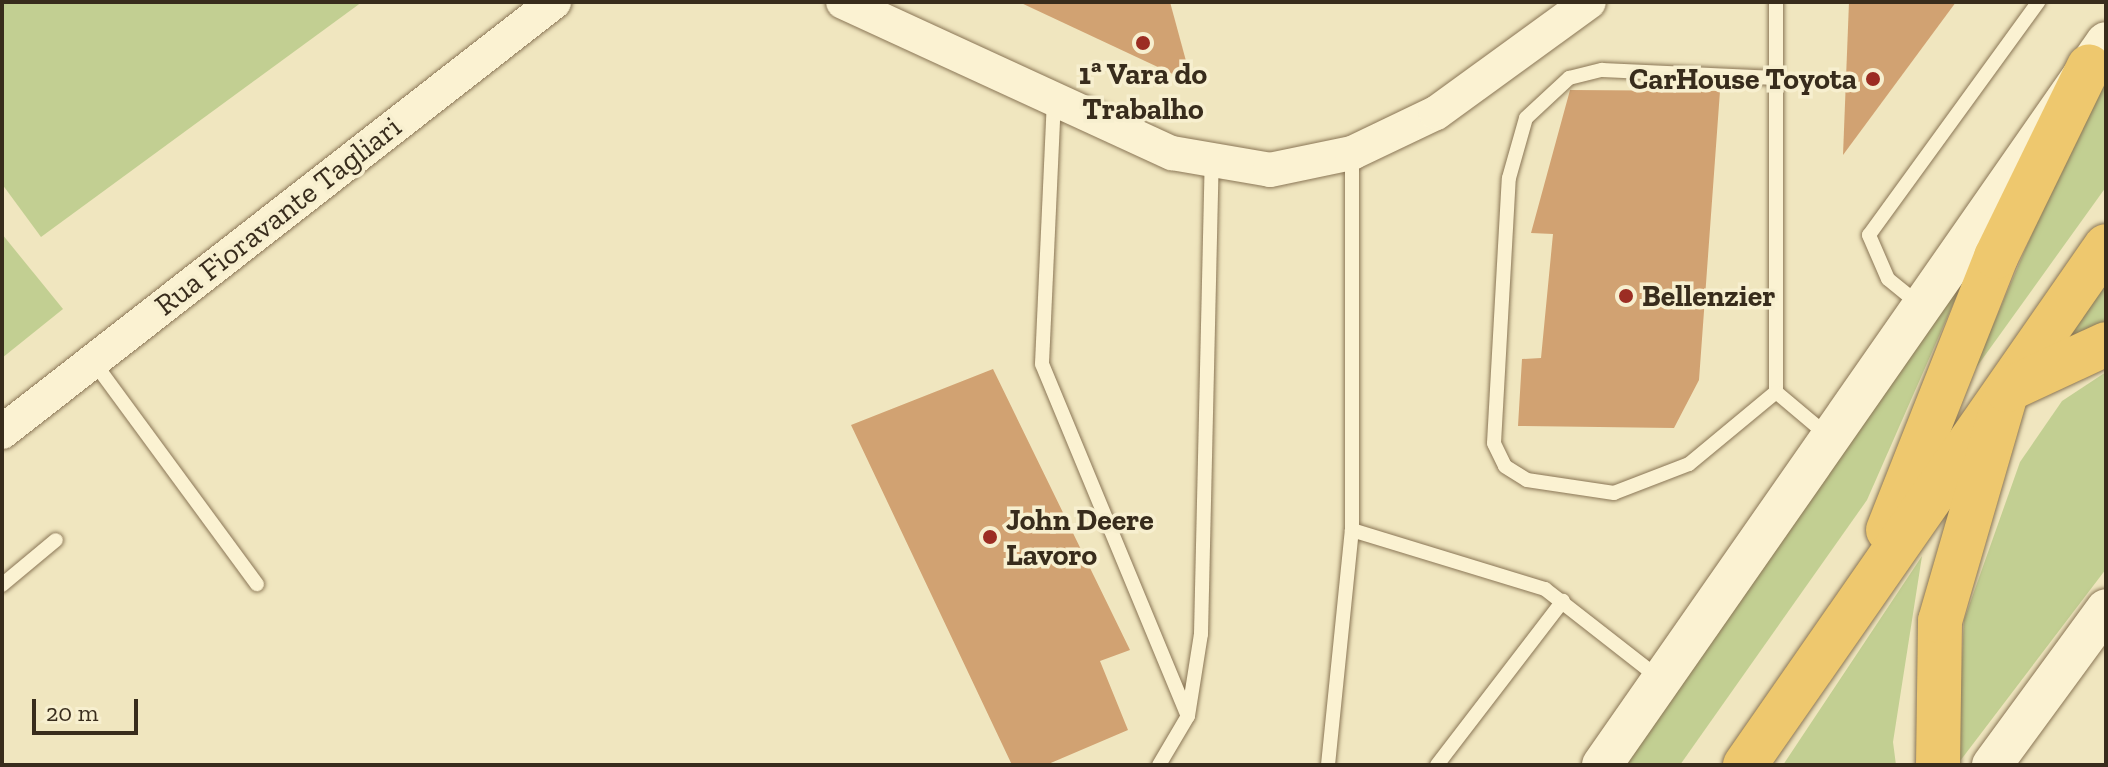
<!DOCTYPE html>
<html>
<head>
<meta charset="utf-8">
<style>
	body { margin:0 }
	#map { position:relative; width:2108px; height:767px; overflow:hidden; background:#f0e6bf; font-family:"Zilla Slab",serif }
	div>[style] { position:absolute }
	.green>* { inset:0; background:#c2cf92 }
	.building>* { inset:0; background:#d1a272 }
	.roads { filter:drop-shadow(0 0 2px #8a7656) drop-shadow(0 0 2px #8a7656) }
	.service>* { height:14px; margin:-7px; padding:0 7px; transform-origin:7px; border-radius:7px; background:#fbf2d2 }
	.tertiary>* { height:34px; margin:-17px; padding:0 17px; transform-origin:17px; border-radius:17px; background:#fbf2d2 }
	.secondary>* { height:40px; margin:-20px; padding:0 20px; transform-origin:20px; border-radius:20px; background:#fbf2d2 }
	.trunk>* { height:44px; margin:-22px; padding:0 22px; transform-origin:22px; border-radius:22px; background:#eec86e }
	.dots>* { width:22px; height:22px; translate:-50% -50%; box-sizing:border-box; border:4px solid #f7efcf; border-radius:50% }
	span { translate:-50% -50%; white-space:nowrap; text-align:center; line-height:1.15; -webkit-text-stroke:7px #f7efcf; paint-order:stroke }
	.poi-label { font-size:30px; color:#382c1c; font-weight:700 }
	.right { translate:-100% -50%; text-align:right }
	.left { translate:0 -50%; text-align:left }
	.street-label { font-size:30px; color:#382c1c }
	.frame { position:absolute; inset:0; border:4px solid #382c1c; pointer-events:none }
	.scale { position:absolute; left:32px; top:699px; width:106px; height:36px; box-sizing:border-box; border:4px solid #382c1c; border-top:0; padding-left:10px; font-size:24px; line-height:28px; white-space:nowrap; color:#382c1c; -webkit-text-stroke:6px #f7efcf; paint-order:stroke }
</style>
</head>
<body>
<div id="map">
	<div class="green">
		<div style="clip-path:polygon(2px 2px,362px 2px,41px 237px,2px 184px)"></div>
		<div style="clip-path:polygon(2106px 79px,2106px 187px,1973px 372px,2086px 107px)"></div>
		<div style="clip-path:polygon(2px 234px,63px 309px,2px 358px)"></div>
		<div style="clip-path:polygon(1965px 277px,1867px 500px,1680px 765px,1625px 765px)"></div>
		<div style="clip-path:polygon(2106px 284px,2106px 323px,2060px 349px)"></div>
		<div style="clip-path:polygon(2106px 372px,2106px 569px,1957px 765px,1964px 620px,2020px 462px,2062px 401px)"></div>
		<div style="clip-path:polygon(1922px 556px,1893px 742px,1896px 765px,1783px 765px)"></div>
	</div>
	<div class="building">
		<div style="clip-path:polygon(1019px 2px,1170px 2px,1192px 83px)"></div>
		<div style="clip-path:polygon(1849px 2px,1956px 2px,1843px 155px)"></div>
		<div style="clip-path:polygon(1570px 90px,1720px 91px,1699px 380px,1674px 428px,1518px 426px,1522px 359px,1541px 358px,1553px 234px,1531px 233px)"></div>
		<div style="clip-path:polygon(993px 369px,1130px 650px,1100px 661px,1128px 730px,1046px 765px,1012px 765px,851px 425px)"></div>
	</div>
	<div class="roads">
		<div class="service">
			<div style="left:1776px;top:2px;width:390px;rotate:90deg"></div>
			<div style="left:1776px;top:392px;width:67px;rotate:40.1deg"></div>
			<div style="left:1054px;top:99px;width:265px;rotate:92.6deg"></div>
			<div style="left:1042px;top:364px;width:381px;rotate:67.5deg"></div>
			<div style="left:1920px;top:305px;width:41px;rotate:-140.9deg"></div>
			<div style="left:1888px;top:279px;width:48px;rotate:-113.4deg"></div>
			<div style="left:1869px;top:235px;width:288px;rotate:-54deg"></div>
			<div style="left:93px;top:361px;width:277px;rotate:53.7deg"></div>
			<div style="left:1776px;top:392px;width:113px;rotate:140.4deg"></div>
			<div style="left:1689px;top:464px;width:80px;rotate:158.9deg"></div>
			<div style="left:1614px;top:493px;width:88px;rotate:-171.5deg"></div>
			<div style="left:1527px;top:480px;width:26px;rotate:-148deg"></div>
			<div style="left:1505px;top:466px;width:25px;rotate:-116deg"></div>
			<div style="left:1494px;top:443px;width:265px;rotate:-86.8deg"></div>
			<div style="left:1509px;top:178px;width:62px;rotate:-74.2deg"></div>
			<div style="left:1526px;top:118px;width:59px;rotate:-42.9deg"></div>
			<div style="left:1569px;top:78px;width:34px;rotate:-14deg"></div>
			<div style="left:1602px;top:70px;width:174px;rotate:2.6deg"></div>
			<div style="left:1352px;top:530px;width:202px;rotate:17deg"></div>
			<div style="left:1545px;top:589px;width:146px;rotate:38deg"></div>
			<div style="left:2px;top:585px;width:70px;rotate:-39.8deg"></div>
			<div style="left:1159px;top:765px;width:57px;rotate:-59.4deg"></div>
			<div style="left:1188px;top:716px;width:83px;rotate:-81deg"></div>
			<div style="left:1201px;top:634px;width:473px;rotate:-88.7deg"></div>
			<div style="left:1328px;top:765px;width:236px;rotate:-84.2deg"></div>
			<div style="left:1352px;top:530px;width:376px;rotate:-90deg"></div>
			<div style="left:1437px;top:765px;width:207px;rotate:-52.5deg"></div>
		</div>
		<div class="tertiary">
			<div style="left:843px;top:2px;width:362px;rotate:24.7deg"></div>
			<div style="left:1172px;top:153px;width:99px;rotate:9.8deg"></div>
			<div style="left:1270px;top:170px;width:84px;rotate:-11.7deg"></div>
			<div style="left:1352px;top:153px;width:93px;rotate:-25.5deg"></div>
			<div style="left:1436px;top:113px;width:189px;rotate:-36deg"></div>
			<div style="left:2px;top:432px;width:700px;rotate:-37.92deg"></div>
		</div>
		<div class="secondary">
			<div style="left:1602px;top:765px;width:881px;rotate:-55.12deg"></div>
			<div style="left:1992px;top:765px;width:193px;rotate:-53.8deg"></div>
		</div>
		<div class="trunk">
			<div style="left:1888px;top:530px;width:294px;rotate:-68.4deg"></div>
			<div style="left:1996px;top:257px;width:212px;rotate:-64deg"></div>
			<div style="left:1745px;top:765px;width:632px;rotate:-55.18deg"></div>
			<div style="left:1938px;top:765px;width:144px;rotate:-89.2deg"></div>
			<div style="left:1940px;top:621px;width:241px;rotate:-73.8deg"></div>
			<div style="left:2007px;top:390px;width:109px;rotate:-24.9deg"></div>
		</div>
	</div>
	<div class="dots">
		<div style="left:1143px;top:43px;background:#9c2d23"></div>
		<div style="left:1873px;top:79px;background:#9c2d23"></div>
		<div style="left:1626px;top:296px;background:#9c2d23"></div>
		<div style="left:990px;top:537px;background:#9c2d23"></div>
	</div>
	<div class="poi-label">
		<span style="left:1143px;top:91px">1ª Vara do<br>Trabalho</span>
		<span class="right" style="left:1857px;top:79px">CarHouse Toyota</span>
		<span class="left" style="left:1642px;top:296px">Bellenzier</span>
		<span class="left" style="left:1006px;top:537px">John Deere<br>Lavoro</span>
	</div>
	<div class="street-label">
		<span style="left:278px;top:216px;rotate:-38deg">Rua Fioravante Tagliari</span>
	</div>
	<div class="frame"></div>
	<div class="scale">20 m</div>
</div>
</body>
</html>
